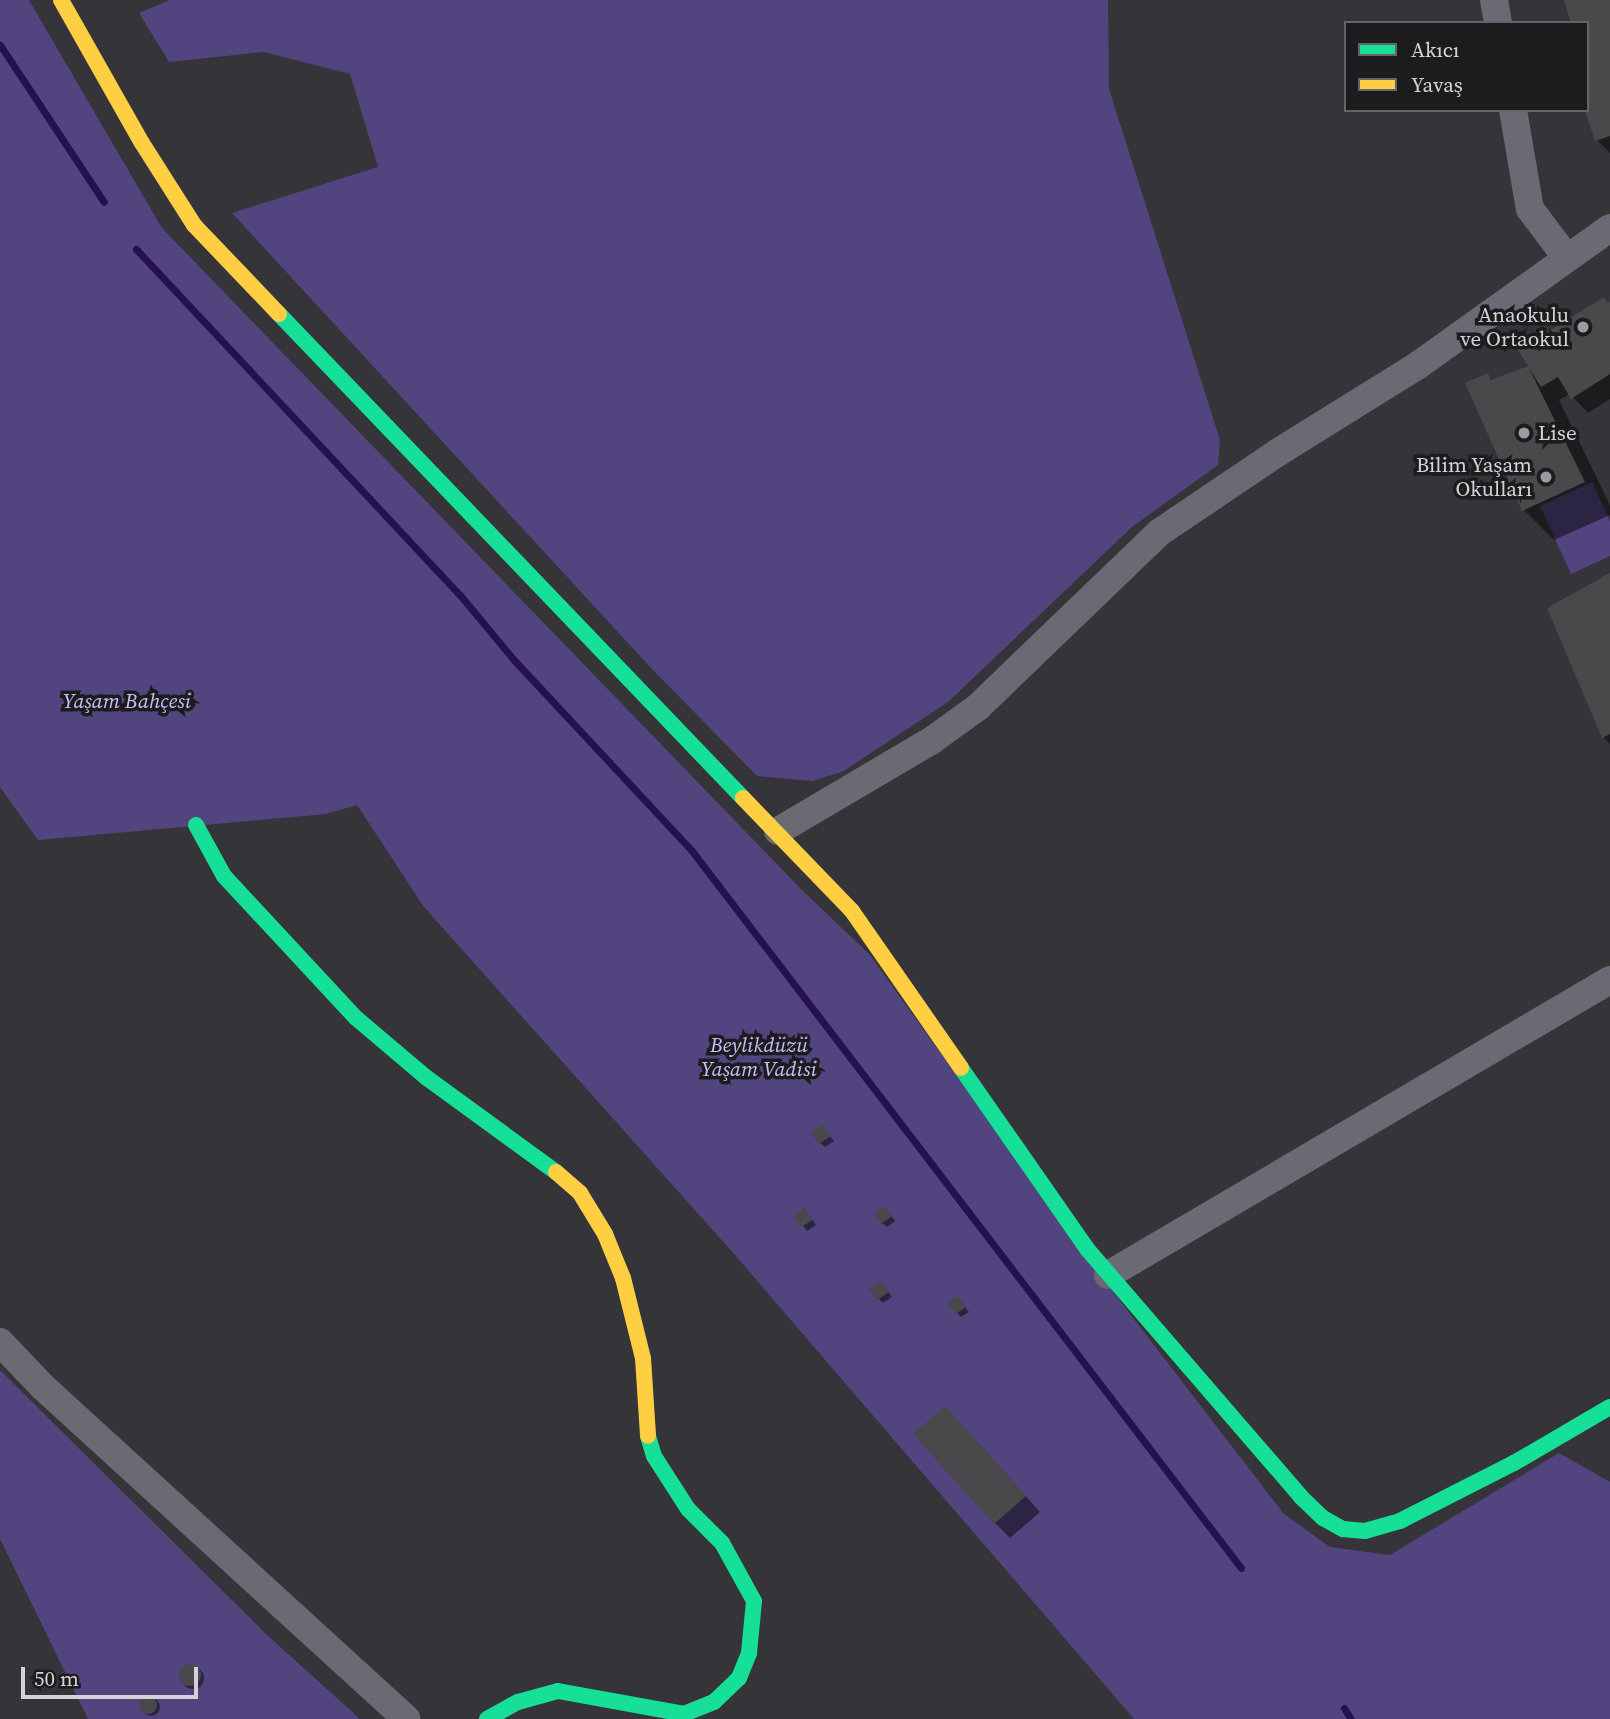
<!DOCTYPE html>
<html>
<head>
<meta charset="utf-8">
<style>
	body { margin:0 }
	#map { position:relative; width:1610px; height:1719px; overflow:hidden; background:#353439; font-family:"Source Serif 4",serif }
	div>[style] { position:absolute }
	.green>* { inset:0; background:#52447e }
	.shadow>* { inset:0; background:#0007 }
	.round { border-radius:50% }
	.stream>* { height:7px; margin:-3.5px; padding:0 3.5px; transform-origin:3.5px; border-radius:3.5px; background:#261150 }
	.building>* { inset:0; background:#49494c }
	.street>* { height:28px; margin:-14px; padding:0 14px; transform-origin:14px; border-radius:14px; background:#6b6973 }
	.fast>* { height:16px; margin:-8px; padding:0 8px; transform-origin:8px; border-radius:8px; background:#16e098 }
	.slow>* { height:16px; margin:-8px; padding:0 8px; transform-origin:8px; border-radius:8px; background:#ffcf43 }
	.dots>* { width:19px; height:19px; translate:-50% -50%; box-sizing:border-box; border:4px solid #1c1b1e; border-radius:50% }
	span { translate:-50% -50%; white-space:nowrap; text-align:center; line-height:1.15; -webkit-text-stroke:7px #1c1b1e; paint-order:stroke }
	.poi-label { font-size:21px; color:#d3d2d7 }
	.right { translate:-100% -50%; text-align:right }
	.left { translate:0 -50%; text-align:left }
	.park-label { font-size:21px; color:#c7bdfb; font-style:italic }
	.legend { position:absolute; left:1344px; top:21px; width:245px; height:91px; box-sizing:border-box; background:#1c1b1e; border:2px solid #656468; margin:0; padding:9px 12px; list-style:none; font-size:21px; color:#d3d2d7 }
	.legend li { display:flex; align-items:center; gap:14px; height:35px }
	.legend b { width:35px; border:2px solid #656468 }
	.scale { position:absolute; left:21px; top:1667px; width:177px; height:32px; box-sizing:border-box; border:4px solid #d3d2d7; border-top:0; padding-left:9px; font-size:21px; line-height:24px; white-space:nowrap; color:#d3d2d7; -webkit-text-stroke:5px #1c1b1e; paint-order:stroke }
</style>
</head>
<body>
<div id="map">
	<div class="green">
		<div style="clip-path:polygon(0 0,29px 0,162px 228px,800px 888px,870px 955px,1094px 1267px,1284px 1514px,1330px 1547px,1390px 1555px,1559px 1453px,1610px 1482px,1610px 1719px,1134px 1719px,735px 1255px,424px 907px,357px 805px,326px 814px,38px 840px,0 787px)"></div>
		<div style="clip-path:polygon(170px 0,1108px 0,1109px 89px,1220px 440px,1218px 465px,1132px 527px,948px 702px,842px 772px,812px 781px,757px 776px,651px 668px,232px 213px,378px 167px,350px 74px,264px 52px,169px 62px,139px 13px)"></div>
		<div style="clip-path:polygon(1592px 482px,1610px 521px,1610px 556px,1571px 574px,1540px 506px)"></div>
		<div style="clip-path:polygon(0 1370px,266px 1634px,360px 1719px,88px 1719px,0 1539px)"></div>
	</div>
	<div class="shadow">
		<div style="clip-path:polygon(1565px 0,1610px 0,1610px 153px,1597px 140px,1587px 23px)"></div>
		<div style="clip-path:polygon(1610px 303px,1610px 399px,1588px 413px,1570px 394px,1559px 400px,1610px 505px,1610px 515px,1554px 540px,1524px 510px,1487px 375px,1493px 381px,1531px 367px)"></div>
		<div style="clip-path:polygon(1610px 575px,1610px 744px,1603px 737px)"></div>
		<div style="clip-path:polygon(826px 1131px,834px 1141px,825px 1147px,820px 1143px)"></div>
		<div style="clip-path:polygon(888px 1212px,895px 1221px,887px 1227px,882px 1223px)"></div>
		<div style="clip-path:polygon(808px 1214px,816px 1225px,807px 1231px,803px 1226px)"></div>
		<div style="clip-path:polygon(885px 1287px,892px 1297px,883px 1303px,879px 1299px)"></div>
		<div style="clip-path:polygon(962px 1303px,969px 1312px,961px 1317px,950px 1304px)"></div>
		<div style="clip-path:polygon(960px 1423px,1040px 1512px,1010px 1538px,995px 1523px)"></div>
		<div class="round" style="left:182px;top:1667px;width:22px;height:22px"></div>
		<div class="round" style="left:142px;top:1698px;width:18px;height:18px"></div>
	</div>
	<div class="stream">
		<div style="left:0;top:45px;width:188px;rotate:56.5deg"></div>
		<div style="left:136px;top:249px;width:474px;rotate:46.9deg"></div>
		<div style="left:460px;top:595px;width:85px;rotate:50.3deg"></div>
		<div style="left:514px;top:660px;width:261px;rotate:47deg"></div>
		<div style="left:692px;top:851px;width:903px;rotate:52.56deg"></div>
		<div style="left:1344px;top:1708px;width:13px;rotate:58deg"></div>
	</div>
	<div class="building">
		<div style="clip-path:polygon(1564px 0,1610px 0,1610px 136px,1595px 141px,1585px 110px,1587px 23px,1571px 23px)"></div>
		<div style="clip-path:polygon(1604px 297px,1608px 303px,1610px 301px,1610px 374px,1571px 399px,1558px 377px,1541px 387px,1529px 368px,1585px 482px,1522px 511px,1465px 383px,1488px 373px,1491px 380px,1528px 366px,1518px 350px)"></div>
		<div style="clip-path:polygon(1610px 573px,1610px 734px,1602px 738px,1547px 608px)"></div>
		<div style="clip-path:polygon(822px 1124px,831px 1136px,819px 1144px,811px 1133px)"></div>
		<div style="clip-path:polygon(884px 1206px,892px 1216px,881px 1224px,874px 1213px)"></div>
		<div style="clip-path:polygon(804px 1207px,813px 1220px,801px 1227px,793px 1217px)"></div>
		<div style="clip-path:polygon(880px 1281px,889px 1292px,877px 1300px,869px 1289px)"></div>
		<div style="clip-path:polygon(958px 1296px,966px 1307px,955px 1314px,947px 1303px)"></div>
		<div style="clip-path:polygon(945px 1406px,1026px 1496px,994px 1524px,913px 1434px)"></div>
		<div class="round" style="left:179px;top:1664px;width:22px;height:22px"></div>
		<div class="round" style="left:139px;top:1696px;width:18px;height:18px"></div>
	</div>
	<div class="street">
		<div style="left:1494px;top:0;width:23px;rotate:80deg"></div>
		<div style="left:1513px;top:110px;width:100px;rotate:80.3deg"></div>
		<div style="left:1530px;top:209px;width:60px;rotate:53.1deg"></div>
		<div style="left:778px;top:831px;width:178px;rotate:-30.5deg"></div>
		<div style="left:931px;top:741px;width:58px;rotate:-35.9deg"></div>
		<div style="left:978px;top:707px;width:252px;rotate:-43.9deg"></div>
		<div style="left:1160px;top:532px;width:141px;rotate:-34deg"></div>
		<div style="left:1277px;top:453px;width:165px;rotate:-31.9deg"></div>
		<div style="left:1417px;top:366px;width:237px;rotate:-35.6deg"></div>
		<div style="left:1108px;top:1275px;width:582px;rotate:-30.44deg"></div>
		<div style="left:0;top:1342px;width:62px;rotate:46.3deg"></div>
		<div style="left:43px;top:1387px;width:492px;rotate:42.4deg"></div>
	</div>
	<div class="fast">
		<div style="left:279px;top:314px;width:670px;rotate:46.21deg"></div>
		<div style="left:196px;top:825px;width:58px;rotate:61.2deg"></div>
		<div style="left:224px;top:876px;width:194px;rotate:47.1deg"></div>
		<div style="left:356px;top:1018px;width:93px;rotate:40.2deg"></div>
		<div style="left:427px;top:1078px;width:160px;rotate:36.1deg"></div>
		<div style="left:961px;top:1068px;width:222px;rotate:55.1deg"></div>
		<div style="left:1088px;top:1250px;width:326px;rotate:49.2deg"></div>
		<div style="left:1301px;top:1497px;width:30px;rotate:44deg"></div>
		<div style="left:1323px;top:1518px;width:23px;rotate:29deg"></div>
		<div style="left:1343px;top:1529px;width:22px;rotate:5deg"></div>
		<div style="left:1365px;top:1531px;width:36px;rotate:-16deg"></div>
		<div style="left:1400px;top:1521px;width:128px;rotate:-27deg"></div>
		<div style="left:1514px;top:1463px;width:111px;rotate:-30.3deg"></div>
		<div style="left:487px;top:1719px;width:35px;rotate:-29deg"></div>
		<div style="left:518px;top:1702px;width:41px;rotate:-15.4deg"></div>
		<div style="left:558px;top:1691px;width:128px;rotate:10.3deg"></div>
		<div style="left:684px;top:1714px;width:32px;rotate:-22deg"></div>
		<div style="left:714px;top:1702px;width:35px;rotate:-44deg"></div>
		<div style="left:739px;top:1678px;width:27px;rotate:-68deg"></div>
		<div style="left:749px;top:1653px;width:52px;rotate:-84.5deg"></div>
		<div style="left:754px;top:1601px;width:66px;rotate:-118.9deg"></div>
		<div style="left:722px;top:1543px;width:48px;rotate:-135deg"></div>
		<div style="left:688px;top:1509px;width:63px;rotate:-122.7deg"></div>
		<div style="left:654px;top:1456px;width:21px;rotate:-107deg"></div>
	</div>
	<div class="slow">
		<div style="left:61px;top:0;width:164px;rotate:60.5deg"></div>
		<div style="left:142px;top:143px;width:97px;rotate:57.6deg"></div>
		<div style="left:194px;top:225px;width:123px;rotate:46.3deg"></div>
		<div style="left:743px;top:798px;width:157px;rotate:46deg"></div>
		<div style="left:852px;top:911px;width:191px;rotate:55.2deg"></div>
		<div style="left:556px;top:1172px;width:32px;rotate:41deg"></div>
		<div style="left:580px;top:1193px;width:48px;rotate:58.6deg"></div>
		<div style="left:605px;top:1234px;width:48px;rotate:67.8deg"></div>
		<div style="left:623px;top:1278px;width:82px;rotate:76deg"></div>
		<div style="left:643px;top:1358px;width:78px;rotate:86.3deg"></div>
	</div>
	<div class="dots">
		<div style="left:1583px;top:327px;background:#9c9ba0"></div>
		<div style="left:1524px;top:433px;background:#9c9ba0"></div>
		<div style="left:1546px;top:477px;background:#9c9ba0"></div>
	</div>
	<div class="poi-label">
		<span class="right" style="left:1569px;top:327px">Anaokulu<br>ve Ortaokul</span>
		<span class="left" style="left:1538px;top:433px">Lise</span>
		<span class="right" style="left:1532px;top:477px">Bilim Yaşam<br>Okulları</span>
	</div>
	<div class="park-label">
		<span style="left:127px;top:701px">Yaşam Bahçesi</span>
		<span style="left:759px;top:1057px">Beylikdüzü<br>Yaşam Vadisi</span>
	</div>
	<ul class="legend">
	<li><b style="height:9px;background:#16e098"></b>Akıcı</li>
	<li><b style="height:9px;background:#ffcf43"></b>Yavaş</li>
	</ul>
	<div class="scale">50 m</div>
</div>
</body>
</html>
